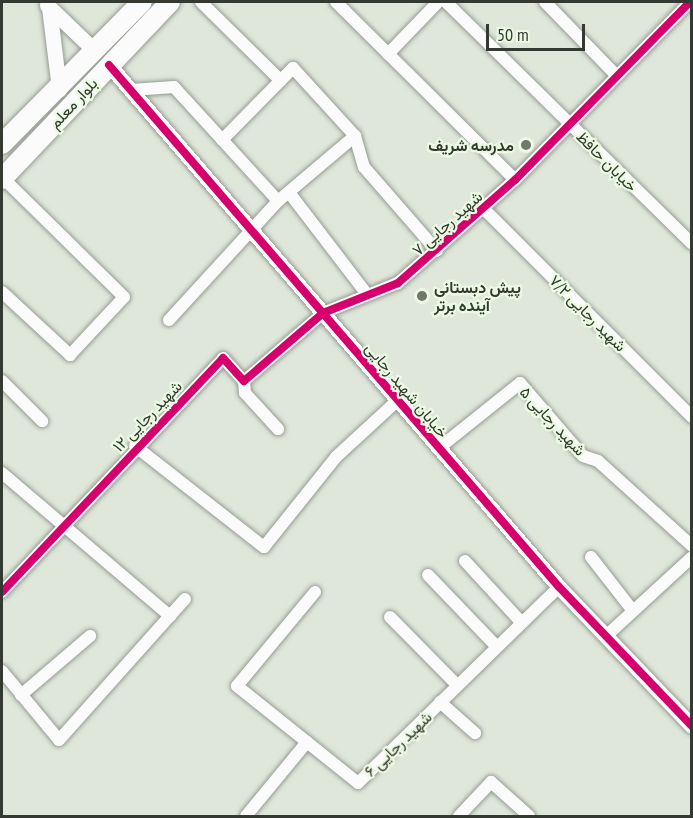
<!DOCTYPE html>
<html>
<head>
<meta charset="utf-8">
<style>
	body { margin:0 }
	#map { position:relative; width:693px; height:818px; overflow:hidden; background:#dfe7db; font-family:"PT Sans Narrow",Vazirmatn,sans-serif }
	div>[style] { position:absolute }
	.roads { filter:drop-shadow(0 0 2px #969c93) drop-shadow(0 0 2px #969c93) }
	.minor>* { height:12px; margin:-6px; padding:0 6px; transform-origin:6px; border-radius:6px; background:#fafbfa }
	.tertiary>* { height:15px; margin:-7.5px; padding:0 7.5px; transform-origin:7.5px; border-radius:7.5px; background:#fafbfa }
	.primary>* { height:20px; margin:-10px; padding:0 10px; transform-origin:10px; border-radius:10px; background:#fafbfa }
	.cycleway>* { height:8px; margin:-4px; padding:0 4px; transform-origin:4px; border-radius:4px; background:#d6006c }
	.dots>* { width:16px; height:16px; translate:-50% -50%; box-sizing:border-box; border:3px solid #ebfae3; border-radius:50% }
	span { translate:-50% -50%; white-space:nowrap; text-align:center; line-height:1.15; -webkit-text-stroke:4.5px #ebfae3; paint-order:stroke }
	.street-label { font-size:16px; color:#343a31 }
	.poi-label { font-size:16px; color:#343a31; font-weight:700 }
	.right { translate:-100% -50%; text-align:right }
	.left { translate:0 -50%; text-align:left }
	.frame { position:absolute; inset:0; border:3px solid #343a31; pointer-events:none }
	.scale { position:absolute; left:486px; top:24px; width:99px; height:27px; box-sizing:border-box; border:3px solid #343a31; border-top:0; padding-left:8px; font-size:18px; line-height:21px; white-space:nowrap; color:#343a31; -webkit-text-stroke:4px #ebfae3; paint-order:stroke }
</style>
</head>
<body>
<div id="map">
	<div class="roads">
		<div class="minor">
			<div style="left:201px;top:2px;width:112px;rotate:44.6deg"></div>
			<div style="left:336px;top:2px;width:252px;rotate:44.8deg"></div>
			<div style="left:446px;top:2px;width:345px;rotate:44.5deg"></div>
			<div style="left:545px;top:2px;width:102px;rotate:45.8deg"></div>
			<div style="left:388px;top:54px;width:72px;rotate:-46.1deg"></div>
			<div style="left:131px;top:90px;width:43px;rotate:-4deg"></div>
			<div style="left:174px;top:87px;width:154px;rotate:47.6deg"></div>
			<div style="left:222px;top:140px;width:101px;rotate:-45.4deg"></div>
			<div style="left:293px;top:68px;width:92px;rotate:47.6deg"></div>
			<div style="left:355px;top:136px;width:32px;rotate:74deg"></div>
			<div style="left:364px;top:167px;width:111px;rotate:49deg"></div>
			<div style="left:291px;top:195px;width:123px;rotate:52.6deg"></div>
			<div style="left:484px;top:209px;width:294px;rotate:45deg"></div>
			<div style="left:2px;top:292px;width:93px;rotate:42.8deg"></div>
			<div style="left:70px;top:355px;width:79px;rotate:-47deg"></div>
			<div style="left:124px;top:297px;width:170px;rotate:-135.5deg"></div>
			<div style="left:169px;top:320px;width:161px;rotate:-47.5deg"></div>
			<div style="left:278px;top:201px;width:101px;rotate:-40.2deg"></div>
			<div style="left:2px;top:381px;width:57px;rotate:45deg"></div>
			<div style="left:244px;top:381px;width:12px;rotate:85deg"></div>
			<div style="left:245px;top:393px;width:49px;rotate:47.5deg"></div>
			<div style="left:135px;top:446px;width:164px;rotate:38.1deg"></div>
			<div style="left:264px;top:547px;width:115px;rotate:-51.3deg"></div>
			<div style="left:336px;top:457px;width:86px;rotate:-42.6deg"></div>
			<div style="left:439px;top:448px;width:104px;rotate:-38.7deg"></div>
			<div style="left:520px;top:383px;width:96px;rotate:49.2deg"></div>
			<div style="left:583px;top:456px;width:16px;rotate:18deg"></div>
			<div style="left:598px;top:461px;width:127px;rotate:42.1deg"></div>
			<div style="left:2px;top:473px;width:221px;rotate:40.4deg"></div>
			<div style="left:591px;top:557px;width:68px;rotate:52.1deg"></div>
			<div style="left:465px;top:561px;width:84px;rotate:47.4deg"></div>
			<div style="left:428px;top:575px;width:98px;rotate:46.2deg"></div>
			<div style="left:2px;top:592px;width:322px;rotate:-46.6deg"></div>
			<div style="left:223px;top:358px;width:31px;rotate:48deg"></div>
			<div style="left:244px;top:381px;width:104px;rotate:-40.7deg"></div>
			<div style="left:323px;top:313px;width:81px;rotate:-21.8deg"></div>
			<div style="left:398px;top:283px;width:156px;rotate:-41.4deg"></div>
			<div style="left:515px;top:180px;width:250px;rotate:-45.5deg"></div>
			<div style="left:315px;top:592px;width:122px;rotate:129.7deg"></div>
			<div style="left:237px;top:686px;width:155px;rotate:38.7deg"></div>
			<div style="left:358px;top:783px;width:281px;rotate:-44.3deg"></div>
			<div style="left:390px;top:617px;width:95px;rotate:45.4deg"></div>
			<div style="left:605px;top:637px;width:118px;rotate:-42.6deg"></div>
			<div style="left:2px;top:671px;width:89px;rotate:50.4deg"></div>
			<div style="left:59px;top:740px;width:189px;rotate:-48.2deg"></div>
			<div style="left:21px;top:695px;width:91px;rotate:-40.5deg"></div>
			<div style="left:440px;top:702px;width:47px;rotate:41.5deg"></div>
			<div style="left:246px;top:816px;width:96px;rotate:-50.5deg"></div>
			<div style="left:459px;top:816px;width:47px;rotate:-46.7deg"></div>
			<div style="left:491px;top:782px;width:51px;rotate:41.8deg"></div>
		</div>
		<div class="tertiary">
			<div style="left:47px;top:5px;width:66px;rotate:43.8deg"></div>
			<div style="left:49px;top:7px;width:83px;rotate:83deg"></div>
			<div style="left:109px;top:65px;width:689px;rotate:49.24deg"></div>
			<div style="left:559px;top:587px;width:192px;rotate:46.3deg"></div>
		</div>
		<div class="primary">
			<div style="left:2px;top:144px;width:199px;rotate:-45.4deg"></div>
			<div style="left:2px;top:179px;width:244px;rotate:-46.5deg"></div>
		</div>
	</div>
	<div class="cycleway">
		<div style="left:109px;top:65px;width:689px;rotate:49.24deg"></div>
		<div style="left:559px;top:587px;width:192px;rotate:46.3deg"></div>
		<div style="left:2px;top:592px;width:322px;rotate:-46.6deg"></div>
		<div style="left:223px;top:358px;width:31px;rotate:48deg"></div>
		<div style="left:244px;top:381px;width:104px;rotate:-40.7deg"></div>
		<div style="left:323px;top:313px;width:81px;rotate:-21.8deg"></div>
		<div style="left:398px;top:283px;width:156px;rotate:-41.4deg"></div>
		<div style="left:515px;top:180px;width:250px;rotate:-45.5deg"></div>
	</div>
	<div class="dots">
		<div style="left:526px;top:145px;background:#70776c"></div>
		<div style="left:422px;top:296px;background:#70776c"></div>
	</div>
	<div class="street-label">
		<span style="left:73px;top:103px;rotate:-47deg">بلوار معلم</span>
		<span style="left:607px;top:161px;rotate:45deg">خیابان حافظ</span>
		<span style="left:447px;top:223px;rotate:-42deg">شهید رجایی ۷</span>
		<span style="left:588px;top:313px;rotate:45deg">شهید رجایی ۷/۲</span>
		<span style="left:407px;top:390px;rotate:50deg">خیابان شهید رجایی</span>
		<span style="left:147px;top:416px;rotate:-46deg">شهید رجایی ۱۲</span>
		<span style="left:553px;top:421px;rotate:47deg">شهید رجایی ۵</span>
		<span style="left:398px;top:744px;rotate:-44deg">شهید رجایی ۶</span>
	</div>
	<div class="poi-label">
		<span class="right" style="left:514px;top:145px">مدرسه شریف</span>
		<span class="left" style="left:434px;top:296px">پیش دبستانی<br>آینده برتر</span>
	</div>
	<div class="frame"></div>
	<div class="scale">50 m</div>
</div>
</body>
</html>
